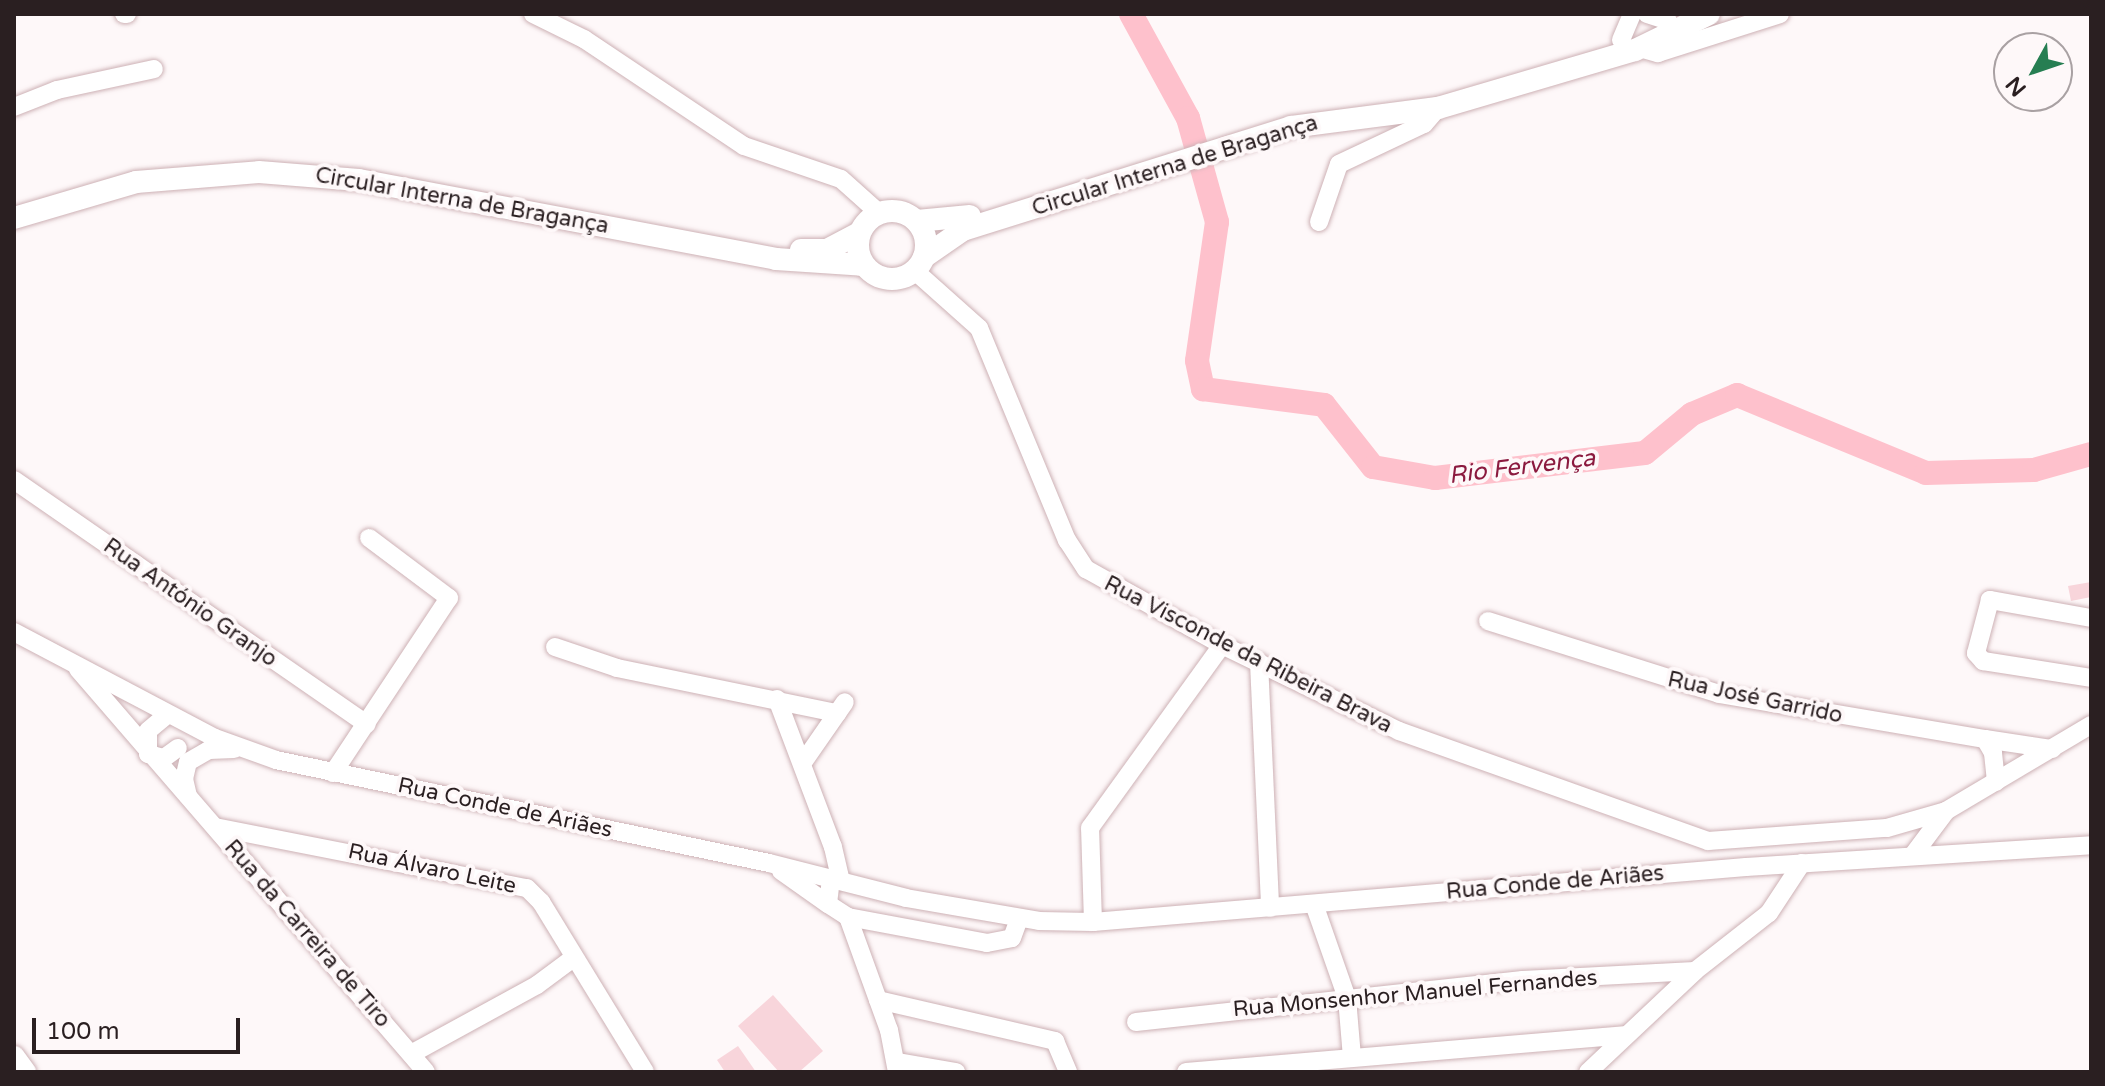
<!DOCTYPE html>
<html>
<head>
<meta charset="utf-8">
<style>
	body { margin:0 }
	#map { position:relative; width:2105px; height:1086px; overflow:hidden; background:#fef8f9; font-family:"Varela Round",sans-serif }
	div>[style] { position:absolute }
	.green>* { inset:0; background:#f8d5db }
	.river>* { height:24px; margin:-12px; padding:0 12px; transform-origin:12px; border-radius:12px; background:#fec1cc }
	.roads { filter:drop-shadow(0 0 2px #cdb1b5) drop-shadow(0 0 2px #cdb1b5) }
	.minor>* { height:18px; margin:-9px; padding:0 9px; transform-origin:9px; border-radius:9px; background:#fff }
	.major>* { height:22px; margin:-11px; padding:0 11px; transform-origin:11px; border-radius:11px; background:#fff }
	.major>.ring { margin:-11px; padding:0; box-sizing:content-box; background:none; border:22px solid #fff; border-radius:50% }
	span { translate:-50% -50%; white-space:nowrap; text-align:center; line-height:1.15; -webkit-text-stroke:8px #fef8f9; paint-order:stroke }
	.street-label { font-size:22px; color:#2a1f21 }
	.water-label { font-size:24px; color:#8b1a3f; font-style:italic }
	.frame { position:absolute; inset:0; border:16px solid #2a1f21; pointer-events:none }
	.north { position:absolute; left:1993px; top:32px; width:80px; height:80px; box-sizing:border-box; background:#fef8f9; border:2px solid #a9a1a3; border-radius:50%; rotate:230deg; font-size:22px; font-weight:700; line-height:32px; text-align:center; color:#2a1f21 }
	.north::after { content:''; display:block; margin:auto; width:28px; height:36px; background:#267e52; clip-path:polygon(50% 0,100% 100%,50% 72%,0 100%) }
	.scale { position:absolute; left:32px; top:1018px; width:208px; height:36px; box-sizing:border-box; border:4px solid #2a1f21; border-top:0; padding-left:10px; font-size:24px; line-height:28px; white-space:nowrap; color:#2a1f21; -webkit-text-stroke:6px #fef8f9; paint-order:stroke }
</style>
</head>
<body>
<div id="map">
	<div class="green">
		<div style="clip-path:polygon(2091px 582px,2091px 597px,2071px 601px,2068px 586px)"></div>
		<div style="clip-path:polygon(773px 995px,823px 1051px,799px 1072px,779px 1072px,738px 1026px)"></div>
		<div style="clip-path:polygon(738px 1046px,756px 1072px,725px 1072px,717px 1060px)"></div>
	</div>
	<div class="river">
		<div style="left:1131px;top:14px;width:119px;rotate:61.3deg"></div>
		<div style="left:1188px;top:118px;width:108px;rotate:74.4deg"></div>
		<div style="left:1217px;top:222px;width:140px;rotate:98.2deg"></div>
		<div style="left:1197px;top:361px;width:29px;rotate:78deg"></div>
		<div style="left:1203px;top:389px;width:122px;rotate:7.5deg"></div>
		<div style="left:1324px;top:405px;width:79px;rotate:51.7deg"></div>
		<div style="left:1373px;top:467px;width:63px;rotate:10.1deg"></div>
		<div style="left:1435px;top:478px;width:211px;rotate:-6.8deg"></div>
		<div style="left:1645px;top:453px;width:61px;rotate:-39.7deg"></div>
		<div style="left:1692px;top:414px;width:49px;rotate:-22.9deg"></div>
		<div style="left:1737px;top:395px;width:204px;rotate:22.4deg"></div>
		<div style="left:1926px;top:473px;width:108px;rotate:-1.6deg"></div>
		<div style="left:2034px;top:470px;width:59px;rotate:-15.7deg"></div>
	</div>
	<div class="roads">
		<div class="minor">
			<div style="left:124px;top:14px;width:3px"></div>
			<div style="left:533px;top:14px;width:57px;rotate:26.1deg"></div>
			<div style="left:584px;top:39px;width:192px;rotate:33.8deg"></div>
			<div style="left:744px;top:146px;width:102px;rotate:18.8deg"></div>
			<div style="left:841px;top:179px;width:51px;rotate:41.8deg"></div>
			<div style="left:1647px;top:14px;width:22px;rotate:18deg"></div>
			<div style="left:1621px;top:40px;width:28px;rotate:-67deg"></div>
			<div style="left:1640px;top:48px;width:19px;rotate:16deg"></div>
			<div style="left:1658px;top:53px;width:128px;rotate:-17.7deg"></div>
			<div style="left:14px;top:107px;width:46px;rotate:-21.6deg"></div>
			<div style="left:57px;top:90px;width:99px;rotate:-12.2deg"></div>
			<div style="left:1319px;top:222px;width:61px;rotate:-71deg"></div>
			<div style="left:1339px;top:164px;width:94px;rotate:-25.2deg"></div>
			<div style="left:1424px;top:124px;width:21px;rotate:-49deg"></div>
			<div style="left:915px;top:271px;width:86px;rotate:41.7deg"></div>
			<div style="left:979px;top:328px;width:230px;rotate:67.5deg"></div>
			<div style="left:1067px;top:540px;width:35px;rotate:57deg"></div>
			<div style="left:1086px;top:569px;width:156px;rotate:29.2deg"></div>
			<div style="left:1222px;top:645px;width:197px;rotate:25.9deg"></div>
			<div style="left:1399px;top:731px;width:328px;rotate:19.6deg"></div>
			<div style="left:1708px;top:841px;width:179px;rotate:-4.2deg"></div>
			<div style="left:1887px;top:828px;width:61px;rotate:-16.1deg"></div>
			<div style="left:1946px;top:811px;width:169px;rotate:-30.7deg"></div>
			<div style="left:14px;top:480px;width:429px;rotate:34.7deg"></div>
			<div style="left:2091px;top:618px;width:103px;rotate:-169.9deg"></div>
			<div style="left:1990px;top:600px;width:55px;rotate:104.8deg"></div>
			<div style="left:1976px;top:653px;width:11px;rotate:49deg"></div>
			<div style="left:1983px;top:661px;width:109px;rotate:8.9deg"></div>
			<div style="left:1488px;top:621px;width:242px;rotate:17.5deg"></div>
			<div style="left:1719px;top:694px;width:270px;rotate:9.6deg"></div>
			<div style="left:1985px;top:739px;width:16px;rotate:60deg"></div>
			<div style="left:1993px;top:753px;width:29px;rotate:84deg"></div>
			<div style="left:14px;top:632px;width:227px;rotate:27.8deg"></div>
			<div style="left:215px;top:738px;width:65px;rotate:19.8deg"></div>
			<div style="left:276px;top:760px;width:504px;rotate:11.8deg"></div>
			<div style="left:769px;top:863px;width:141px;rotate:14.3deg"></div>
			<div style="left:906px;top:898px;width:135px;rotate:9.8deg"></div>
			<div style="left:1039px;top:921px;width:54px;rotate:1.1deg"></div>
			<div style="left:1093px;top:922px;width:655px;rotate:-4.81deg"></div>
			<div style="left:1746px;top:867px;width:346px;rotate:-3.6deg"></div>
			<div style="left:555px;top:647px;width:65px;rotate:18.7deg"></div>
			<div style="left:617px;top:668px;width:225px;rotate:11.6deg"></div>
			<div style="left:1259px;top:662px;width:246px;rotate:87.4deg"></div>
			<div style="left:78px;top:669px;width:532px;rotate:49.19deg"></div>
			<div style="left:777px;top:699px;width:158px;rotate:69.3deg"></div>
			<div style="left:833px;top:847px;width:35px;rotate:77deg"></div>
			<div style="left:168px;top:714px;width:26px;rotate:140deg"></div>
			<div style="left:148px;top:731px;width:23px;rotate:90deg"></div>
			<div style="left:148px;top:754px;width:16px;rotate:14deg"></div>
			<div style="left:164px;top:758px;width:17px;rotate:-36deg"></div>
			<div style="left:1985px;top:739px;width:68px;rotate:8.5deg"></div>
			<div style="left:802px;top:764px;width:75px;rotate:-55.3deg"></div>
			<div style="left:333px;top:773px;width:210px;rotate:-56.5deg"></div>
			<div style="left:449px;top:598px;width:100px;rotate:-143.1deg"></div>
			<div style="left:188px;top:796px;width:17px;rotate:-103deg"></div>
			<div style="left:184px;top:779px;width:17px;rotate:-77deg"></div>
			<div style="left:188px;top:762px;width:24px;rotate:-30deg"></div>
			<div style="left:209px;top:750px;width:25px;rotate:-2deg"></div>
			<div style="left:215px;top:827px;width:318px;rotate:11.1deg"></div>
			<div style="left:527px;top:888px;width:20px;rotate:45deg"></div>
			<div style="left:541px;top:902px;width:199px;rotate:58.5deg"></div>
			<div style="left:1913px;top:855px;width:55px;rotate:-53.1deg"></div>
			<div style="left:781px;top:871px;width:57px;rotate:35.1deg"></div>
			<div style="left:831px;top:879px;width:25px;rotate:97deg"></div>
			<div style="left:828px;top:904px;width:24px;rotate:33deg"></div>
			<div style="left:848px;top:917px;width:141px;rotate:10.6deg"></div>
			<div style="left:987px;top:943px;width:25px;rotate:-11deg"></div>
			<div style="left:1012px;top:938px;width:20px;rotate:-70deg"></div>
			<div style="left:1314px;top:904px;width:100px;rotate:70.7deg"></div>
			<div style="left:1347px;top:998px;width:59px;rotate:85.2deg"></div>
			<div style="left:848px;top:917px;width:120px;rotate:70.1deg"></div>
			<div style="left:889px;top:1030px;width:43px;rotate:79.2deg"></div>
			<div style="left:1093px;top:922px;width:94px;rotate:-91.8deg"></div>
			<div style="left:1090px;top:828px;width:226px;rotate:-54.2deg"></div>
			<div style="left:878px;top:1000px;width:182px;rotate:13deg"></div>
			<div style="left:1055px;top:1041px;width:34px;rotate:67deg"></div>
			<div style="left:1136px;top:1022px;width:389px;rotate:-6.2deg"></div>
			<div style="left:1523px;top:980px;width:172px;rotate:-3deg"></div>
			<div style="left:411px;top:1054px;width:144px;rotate:-28.7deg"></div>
			<div style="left:537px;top:985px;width:44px;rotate:-36.6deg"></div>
			<div style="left:898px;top:1062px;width:59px;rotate:9.8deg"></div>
			<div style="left:1186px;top:1072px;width:440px;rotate:-4.8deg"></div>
			<div style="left:1588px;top:1072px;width:147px;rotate:-43.3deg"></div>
			<div style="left:1695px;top:971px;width:94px;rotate:-38.1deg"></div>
			<div style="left:1769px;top:913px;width:60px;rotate:-56.6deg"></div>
		</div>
		<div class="major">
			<div class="ring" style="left:858px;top:211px;width:46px;height:46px"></div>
			<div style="left:14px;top:218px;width:127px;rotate:-16.4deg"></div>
			<div style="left:136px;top:182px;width:123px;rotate:-4.6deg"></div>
			<div style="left:259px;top:172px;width:100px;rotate:4.6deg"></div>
			<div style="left:359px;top:180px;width:424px;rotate:10.7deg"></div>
			<div style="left:776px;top:259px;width:88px;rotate:3.9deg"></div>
			<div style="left:917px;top:221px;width:53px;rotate:-5.4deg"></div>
			<div style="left:801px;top:250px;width:26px"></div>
			<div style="left:827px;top:250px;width:36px;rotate:-28deg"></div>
			<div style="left:924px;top:257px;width:47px;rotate:-34.7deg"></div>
			<div style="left:963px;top:230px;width:344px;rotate:-17.4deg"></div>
			<div style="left:1291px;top:127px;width:148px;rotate:-7.4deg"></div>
			<div style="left:1438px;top:108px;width:205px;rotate:-16.4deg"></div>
			<div style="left:1635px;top:50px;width:82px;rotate:-25.9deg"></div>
			<div style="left:14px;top:1057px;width:19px;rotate:54deg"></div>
		</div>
	</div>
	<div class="street-label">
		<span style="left:1175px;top:166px;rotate:-17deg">Circular Interna de Bragança</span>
		<span style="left:462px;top:201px;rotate:10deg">Circular Interna de Bragança</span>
		<span style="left:190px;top:603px;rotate:35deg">Rua António Granjo</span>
		<span style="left:1248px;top:655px;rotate:27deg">Rua Visconde da Ribeira Brava</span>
		<span style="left:1755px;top:698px;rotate:12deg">Rua José Garrido</span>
		<span style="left:505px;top:808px;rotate:12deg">Rua Conde de Ariães</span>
		<span style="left:432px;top:869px;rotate:12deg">Rua Álvaro Leite</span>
		<span style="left:1555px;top:883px;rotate:-5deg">Rua Conde de Ariães</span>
		<span style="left:307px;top:934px;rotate:49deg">Rua da Carreira de Tiro</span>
		<span style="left:1415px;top:994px;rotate:-5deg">Rua Monsenhor Manuel Fernandes</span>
	</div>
	<div class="water-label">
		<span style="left:1522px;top:467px;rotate:-7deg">Rio Fervença</span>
	</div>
	<div class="frame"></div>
	<div class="north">N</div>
	<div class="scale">100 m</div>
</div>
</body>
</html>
